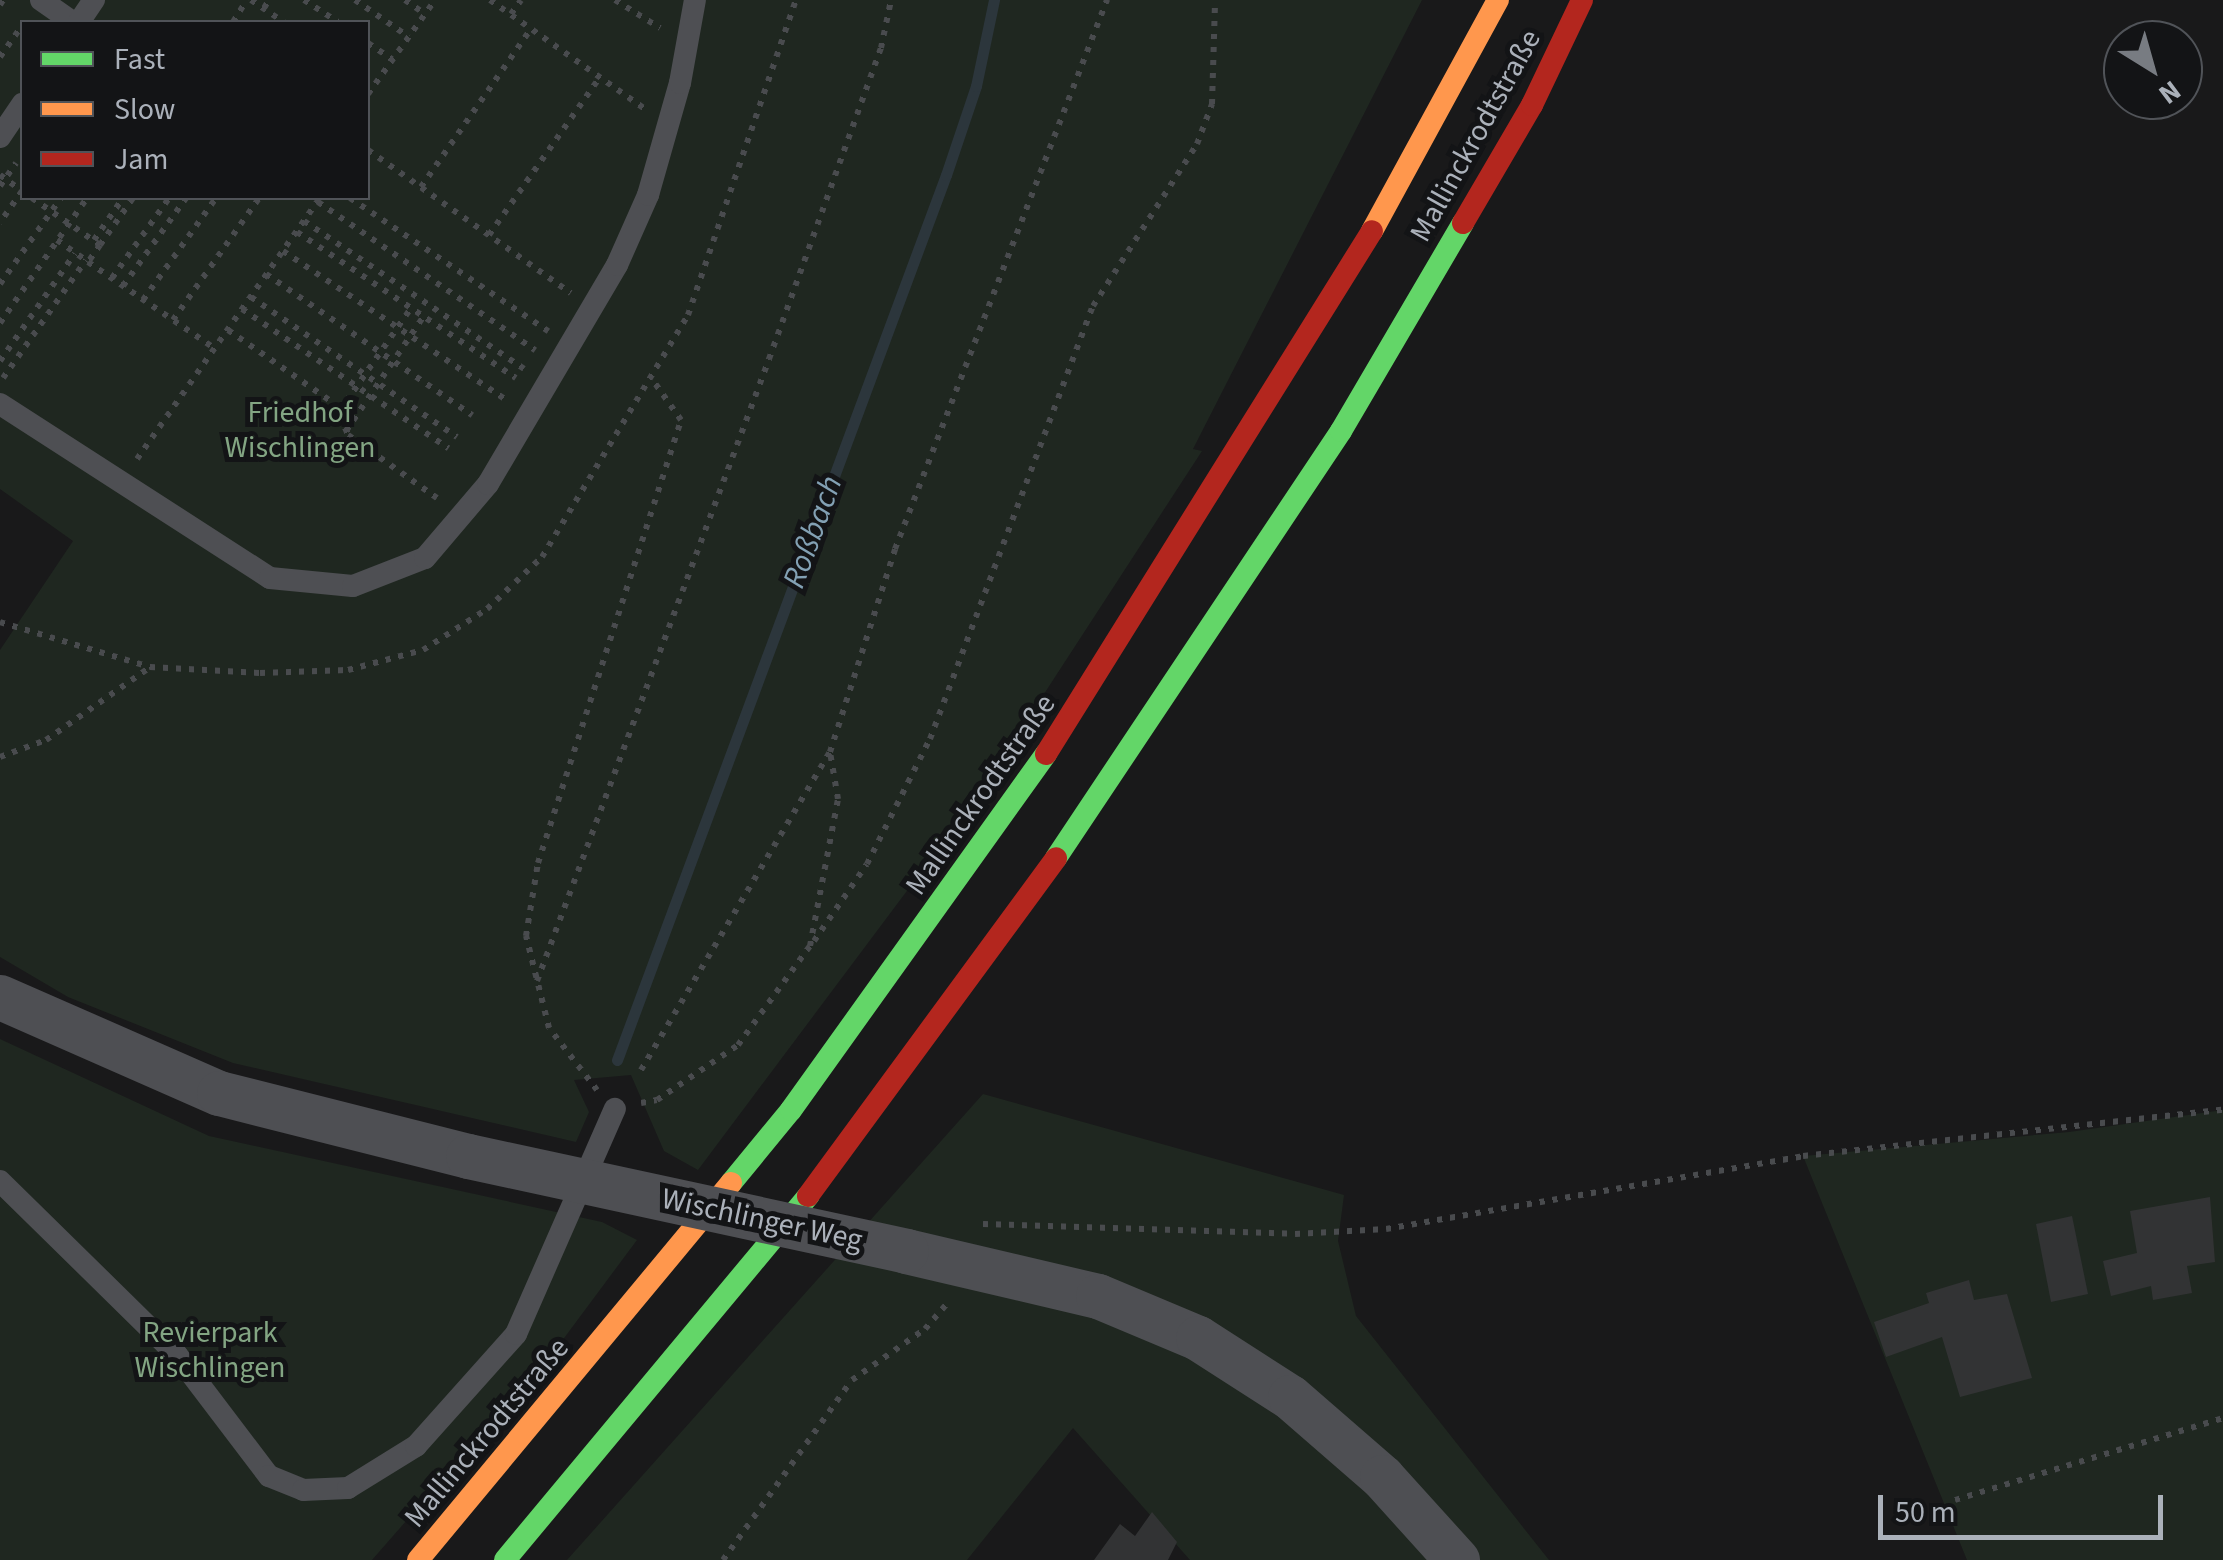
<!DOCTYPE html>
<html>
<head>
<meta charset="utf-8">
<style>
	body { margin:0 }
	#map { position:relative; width:2223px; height:1560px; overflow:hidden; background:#19191a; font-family:"Source Sans 3",sans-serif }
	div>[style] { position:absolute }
	.green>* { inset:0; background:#1f2720 }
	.stream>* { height:11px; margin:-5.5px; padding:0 5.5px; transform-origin:5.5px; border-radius:5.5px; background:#2c363c }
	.building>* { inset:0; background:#323334 }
	.path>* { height:6px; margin-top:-3px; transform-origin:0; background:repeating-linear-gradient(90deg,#494b4e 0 5px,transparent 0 13px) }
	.lane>* { height:22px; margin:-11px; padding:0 11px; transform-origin:11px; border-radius:11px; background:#4e4f53 }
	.street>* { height:45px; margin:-22.5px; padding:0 22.5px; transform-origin:22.5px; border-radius:22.5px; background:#4e4f53 }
	.fast>* { height:22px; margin:-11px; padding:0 11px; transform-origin:11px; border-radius:11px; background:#63d668 }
	.slow>* { height:22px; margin:-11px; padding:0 11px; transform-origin:11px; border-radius:11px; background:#ff974d }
	.jam>* { height:22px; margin:-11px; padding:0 11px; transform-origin:11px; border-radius:11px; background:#b3261e }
	.street-bridge>* { height:45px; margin:-22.5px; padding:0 22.5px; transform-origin:22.5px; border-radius:22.5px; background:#4e4f53 }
	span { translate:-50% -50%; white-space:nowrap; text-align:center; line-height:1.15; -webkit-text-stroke:10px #131416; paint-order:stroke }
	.street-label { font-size:30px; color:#abb1ba }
	.park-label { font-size:30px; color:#83a583 }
	.water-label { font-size:32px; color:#83a1b4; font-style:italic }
	.legend { position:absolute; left:20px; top:20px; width:350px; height:180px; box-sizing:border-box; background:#131416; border:2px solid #505358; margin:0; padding:12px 18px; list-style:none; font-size:30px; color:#abb1ba }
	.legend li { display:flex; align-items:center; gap:20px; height:50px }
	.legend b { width:50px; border:2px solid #505358 }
	.north { position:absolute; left:2103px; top:20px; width:100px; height:100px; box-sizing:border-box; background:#131416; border:2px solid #505358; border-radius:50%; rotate:143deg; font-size:28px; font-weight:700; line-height:40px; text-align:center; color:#abb1ba }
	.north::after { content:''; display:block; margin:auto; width:35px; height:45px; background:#787c82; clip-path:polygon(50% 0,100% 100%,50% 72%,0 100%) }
	.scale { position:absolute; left:1878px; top:1495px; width:285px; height:45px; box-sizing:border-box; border:5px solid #abb1ba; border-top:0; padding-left:12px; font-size:30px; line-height:35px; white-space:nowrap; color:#abb1ba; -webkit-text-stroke:8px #131416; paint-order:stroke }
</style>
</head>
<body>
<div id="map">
	<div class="green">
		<div style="clip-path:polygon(evenodd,0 0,1422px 0,1193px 449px,1202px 451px,975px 800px,698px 1170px,664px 1151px,631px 1075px,574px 1080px,589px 1112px,576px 1142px,233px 1063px,68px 997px,0 957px,0 650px,73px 541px,0 489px,0 0,22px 22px,368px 22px,368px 198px,22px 198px,22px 22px)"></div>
		<div style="clip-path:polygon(0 1039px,209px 1136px,602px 1222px,637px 1240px,553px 1353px,372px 1560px,0 1560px)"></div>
		<div style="clip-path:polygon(983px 1094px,1344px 1195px,1338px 1241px,1356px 1316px,1549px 1560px,1190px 1560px,1073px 1428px,967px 1560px,567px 1560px)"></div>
		<div style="clip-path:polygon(2223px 1110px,2223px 1560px,1967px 1560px,1803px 1156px,2069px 1132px)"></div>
	</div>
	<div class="stream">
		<div style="left:617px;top:1060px;width:944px;rotate:-69.61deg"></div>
		<div style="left:946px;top:175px;width:94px;rotate:-71.4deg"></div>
		<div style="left:976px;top:86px;width:88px;rotate:-78.2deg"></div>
	</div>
	<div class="building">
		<div style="clip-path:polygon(2210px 1197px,2215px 1262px,2187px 1266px,2192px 1293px,2153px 1300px,2151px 1286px,2111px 1296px,2103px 1261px,2137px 1253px,2130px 1211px)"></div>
		<div style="clip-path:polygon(2072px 1216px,2088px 1294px,2051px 1302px,2036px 1224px)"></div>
		<div style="clip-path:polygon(1969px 1280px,1974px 1300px,2007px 1294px,2032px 1378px,1960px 1397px,1942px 1337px,1886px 1357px,1874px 1322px,1929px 1303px,1926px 1293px)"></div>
		<div style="clip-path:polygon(1152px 1512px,1177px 1542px,1168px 1560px,1094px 1560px,1120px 1524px,1135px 1536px)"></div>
	</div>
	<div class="path">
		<div style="left:251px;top:0;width:40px;rotate:34deg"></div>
		<div style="left:304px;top:0;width:40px;rotate:32.9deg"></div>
		<div style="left:355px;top:0;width:65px;rotate:34.4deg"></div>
		<div style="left:405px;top:0;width:24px;rotate:35deg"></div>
		<div style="left:490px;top:0;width:189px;rotate:35.1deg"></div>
		<div style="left:615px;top:0;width:53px;rotate:31.9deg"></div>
		<div style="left:0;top:5px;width:6px;rotate:-59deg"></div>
		<div style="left:264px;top:8px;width:9px;rotate:-58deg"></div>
		<div style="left:511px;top:14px;width:17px;rotate:-54deg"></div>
		<div style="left:233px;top:22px;width:26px;rotate:-58deg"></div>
		<div style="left:368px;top:43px;width:29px;rotate:34deg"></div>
		<div style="left:0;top:57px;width:39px;rotate:-55deg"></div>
		<div style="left:368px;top:94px;width:115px;rotate:-54.5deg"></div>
		<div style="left:368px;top:150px;width:248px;rotate:35.2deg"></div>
		<div style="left:0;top:175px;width:27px;rotate:36deg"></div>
		<div style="left:22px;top:191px;width:39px;rotate:125deg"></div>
		<div style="left:0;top:186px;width:28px;rotate:-55deg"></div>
		<div style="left:421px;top:187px;width:193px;rotate:-55.2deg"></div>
		<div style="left:32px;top:198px;width:83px;rotate:34.7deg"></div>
		<div style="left:100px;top:245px;width:21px;rotate:125deg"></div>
		<div style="left:88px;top:262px;width:153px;rotate:34.3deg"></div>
		<div style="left:350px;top:198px;width:239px;rotate:33.9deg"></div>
		<div style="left:318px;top:202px;width:263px;rotate:34.3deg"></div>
		<div style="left:304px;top:221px;width:265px;rotate:33.9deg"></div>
		<div style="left:297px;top:232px;width:263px;rotate:33.7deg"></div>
		<div style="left:489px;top:235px;width:193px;rotate:-54.9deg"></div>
		<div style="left:57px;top:240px;width:37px;rotate:35deg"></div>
		<div style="left:94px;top:240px;width:51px;rotate:-55.4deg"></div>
		<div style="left:100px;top:245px;width:57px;rotate:-54.9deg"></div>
		<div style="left:283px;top:251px;width:268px;rotate:33.7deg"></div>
		<div style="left:266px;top:274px;width:250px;rotate:34.4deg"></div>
		<div style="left:112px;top:278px;width:98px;rotate:-54.5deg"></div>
		<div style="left:0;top:284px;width:105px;rotate:-54.7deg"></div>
		<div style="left:123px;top:286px;width:108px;rotate:-54.4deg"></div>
		<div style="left:251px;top:297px;width:249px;rotate:34.2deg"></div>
		<div style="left:143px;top:300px;width:125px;rotate:-54.4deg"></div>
		<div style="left:242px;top:309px;width:249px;rotate:34deg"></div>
		<div style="left:173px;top:320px;width:149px;rotate:-54.8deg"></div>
		<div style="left:0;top:323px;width:152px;rotate:-55.2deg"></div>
		<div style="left:228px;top:330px;width:130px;rotate:34.7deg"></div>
		<div style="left:335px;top:404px;width:34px;rotate:67deg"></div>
		<div style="left:348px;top:435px;width:109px;rotate:35.3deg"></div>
		<div style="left:0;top:361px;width:131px;rotate:-55.2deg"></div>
		<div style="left:3px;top:378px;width:144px;rotate:-54.9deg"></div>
		<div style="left:339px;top:412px;width:126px;rotate:-55.3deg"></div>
		<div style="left:346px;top:431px;width:139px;rotate:-55.9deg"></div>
		<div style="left:137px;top:459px;width:319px;rotate:-55deg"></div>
		<div style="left:0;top:622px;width:157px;rotate:16.7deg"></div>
		<div style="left:150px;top:667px;width:110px;rotate:3.1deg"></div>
		<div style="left:260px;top:673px;width:88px;rotate:-2deg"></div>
		<div style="left:348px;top:670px;width:78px;rotate:-14.9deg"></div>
		<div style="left:423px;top:650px;width:76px;rotate:-32.6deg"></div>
		<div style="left:487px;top:609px;width:76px;rotate:-43.4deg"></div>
		<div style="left:542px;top:557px;width:283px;rotate:-58.9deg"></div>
		<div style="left:688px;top:315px;width:333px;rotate:-71.1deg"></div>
		<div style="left:0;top:757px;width:49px;rotate:-20.3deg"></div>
		<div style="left:46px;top:740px;width:126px;rotate:-35deg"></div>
		<div style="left:814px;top:941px;width:93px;rotate:-55.5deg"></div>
		<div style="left:867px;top:864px;width:140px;rotate:-63.3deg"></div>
		<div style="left:930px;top:739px;width:463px;rotate:-69.4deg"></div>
		<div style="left:1093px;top:306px;width:193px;rotate:-57.3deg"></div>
		<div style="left:1197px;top:144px;width:43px;rotate:-69.4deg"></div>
		<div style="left:1212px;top:104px;width:104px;rotate:-88.3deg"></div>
		<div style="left:537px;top:981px;width:664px;rotate:-69.54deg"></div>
		<div style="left:769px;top:359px;width:331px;rotate:-70.2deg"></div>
		<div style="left:881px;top:48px;width:49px;rotate:-78.2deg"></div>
		<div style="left:641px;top:1070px;width:370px;rotate:-59.3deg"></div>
		<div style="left:830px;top:752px;width:213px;rotate:-72.2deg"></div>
		<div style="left:895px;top:549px;width:589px;rotate:-68.89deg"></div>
		<div style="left:597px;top:1090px;width:78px;rotate:-127.7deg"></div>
		<div style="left:549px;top:1028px;width:95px;rotate:-104deg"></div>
		<div style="left:526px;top:936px;width:74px;rotate:-80.7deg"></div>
		<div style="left:538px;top:863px;width:466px;rotate:-72.1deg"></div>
		<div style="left:681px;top:420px;width:50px;rotate:-125.3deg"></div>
		<div style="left:641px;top:1103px;width:16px;rotate:-11deg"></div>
		<div style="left:657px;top:1100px;width:98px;rotate:-34.2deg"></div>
		<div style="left:738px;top:1045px;width:122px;rotate:-54deg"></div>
		<div style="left:810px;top:946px;width:150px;rotate:-79.2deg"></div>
		<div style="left:838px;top:799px;width:48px;rotate:-99.7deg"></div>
		<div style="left:983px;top:1224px;width:312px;rotate:1.8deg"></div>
		<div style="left:1295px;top:1234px;width:91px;rotate:-3.1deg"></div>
		<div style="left:1386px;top:1229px;width:423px;rotate:-9.9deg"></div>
		<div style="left:1803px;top:1156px;width:423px;rotate:-6.3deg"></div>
		<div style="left:1955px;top:1500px;width:280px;rotate:-17deg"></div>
		<div style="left:723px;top:1560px;width:221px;rotate:-54.4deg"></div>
		<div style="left:852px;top:1380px;width:89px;rotate:-34.9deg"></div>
		<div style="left:925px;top:1329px;width:38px;rotate:-49deg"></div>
	</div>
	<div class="lane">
		<div style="left:41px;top:0;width:38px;rotate:35deg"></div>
		<div style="left:79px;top:22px;width:27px;rotate:-56deg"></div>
		<div style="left:0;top:137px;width:40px;rotate:-56deg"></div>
		<div style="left:0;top:404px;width:321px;rotate:32.8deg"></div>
		<div style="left:270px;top:578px;width:83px;rotate:5.5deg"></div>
		<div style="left:353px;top:586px;width:77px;rotate:-21.3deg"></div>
		<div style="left:425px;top:558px;width:97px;rotate:-49.6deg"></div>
		<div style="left:488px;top:484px;width:254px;rotate:-59.5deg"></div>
		<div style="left:617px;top:265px;width:77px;rotate:-66.1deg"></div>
		<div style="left:648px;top:195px;width:116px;rotate:-74.1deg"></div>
		<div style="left:680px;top:83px;width:84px;rotate:-79.8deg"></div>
		<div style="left:0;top:1181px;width:248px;rotate:44.5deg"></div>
		<div style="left:177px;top:1355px;width:152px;rotate:52.8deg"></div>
		<div style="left:269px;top:1476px;width:37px;rotate:22deg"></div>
		<div style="left:303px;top:1490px;width:45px;rotate:-2.5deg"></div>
		<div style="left:348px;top:1488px;width:80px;rotate:-31.7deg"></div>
		<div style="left:416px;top:1446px;width:150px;rotate:-48.2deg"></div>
		<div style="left:516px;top:1334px;width:246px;rotate:-66.3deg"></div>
	</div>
	<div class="street">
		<div style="left:0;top:997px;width:239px;rotate:23.7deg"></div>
		<div style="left:219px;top:1093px;width:257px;rotate:14.2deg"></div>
		<div style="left:906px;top:1251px;width:197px;rotate:13.2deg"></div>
		<div style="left:1098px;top:1296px;width:108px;rotate:22.8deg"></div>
		<div style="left:1198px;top:1338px;width:109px;rotate:32.7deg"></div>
		<div style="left:1290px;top:1397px;width:122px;rotate:41deg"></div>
		<div style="left:1382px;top:1477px;width:112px;rotate:47.9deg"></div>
	</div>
	<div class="fast">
		<div style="left:1056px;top:858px;width:513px;rotate:-56.28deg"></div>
		<div style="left:1341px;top:431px;width:241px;rotate:-59.6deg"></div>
		<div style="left:731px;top:1183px;width:94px;rotate:-50.6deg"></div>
		<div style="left:791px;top:1110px;width:438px;rotate:-54.4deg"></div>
		<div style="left:505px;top:1560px;width:474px;rotate:-50.2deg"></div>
	</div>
	<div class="slow">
		<div style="left:1372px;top:231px;width:263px;rotate:-61.4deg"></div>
		<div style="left:418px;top:1560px;width:490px;rotate:-50.3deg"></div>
	</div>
	<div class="jam">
		<div style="left:1463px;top:223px;width:137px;rotate:-59.7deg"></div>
		<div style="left:1532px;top:105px;width:116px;rotate:-64.5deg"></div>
		<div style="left:1046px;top:754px;width:616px;rotate:-58.06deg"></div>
		<div style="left:808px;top:1196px;width:419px;rotate:-53.7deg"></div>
	</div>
	<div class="street-bridge">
		<div style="left:468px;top:1156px;width:448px;rotate:12.2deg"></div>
	</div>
	<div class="street-label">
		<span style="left:1476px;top:136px;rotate:-61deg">Mallinckrodtstraße</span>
		<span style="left:981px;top:795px;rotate:-55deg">Mallinckrodtstraße</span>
		<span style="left:762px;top:1220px;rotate:12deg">Wischlinger Weg</span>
		<span style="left:487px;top:1433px;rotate:-50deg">Mallinckrodtstraße</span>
	</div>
	<div class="park-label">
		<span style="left:300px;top:430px">Friedhof<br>Wischlingen</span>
		<span style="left:210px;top:1350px">Revierpark<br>Wischlingen</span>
	</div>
	<div class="water-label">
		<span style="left:813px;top:532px;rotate:-70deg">Roßbach</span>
	</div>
	<ul class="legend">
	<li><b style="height:12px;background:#63d668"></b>Fast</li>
	<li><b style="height:12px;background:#ff974d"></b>Slow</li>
	<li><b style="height:12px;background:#b3261e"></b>Jam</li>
	</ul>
	<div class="north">N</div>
	<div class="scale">50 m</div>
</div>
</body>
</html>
